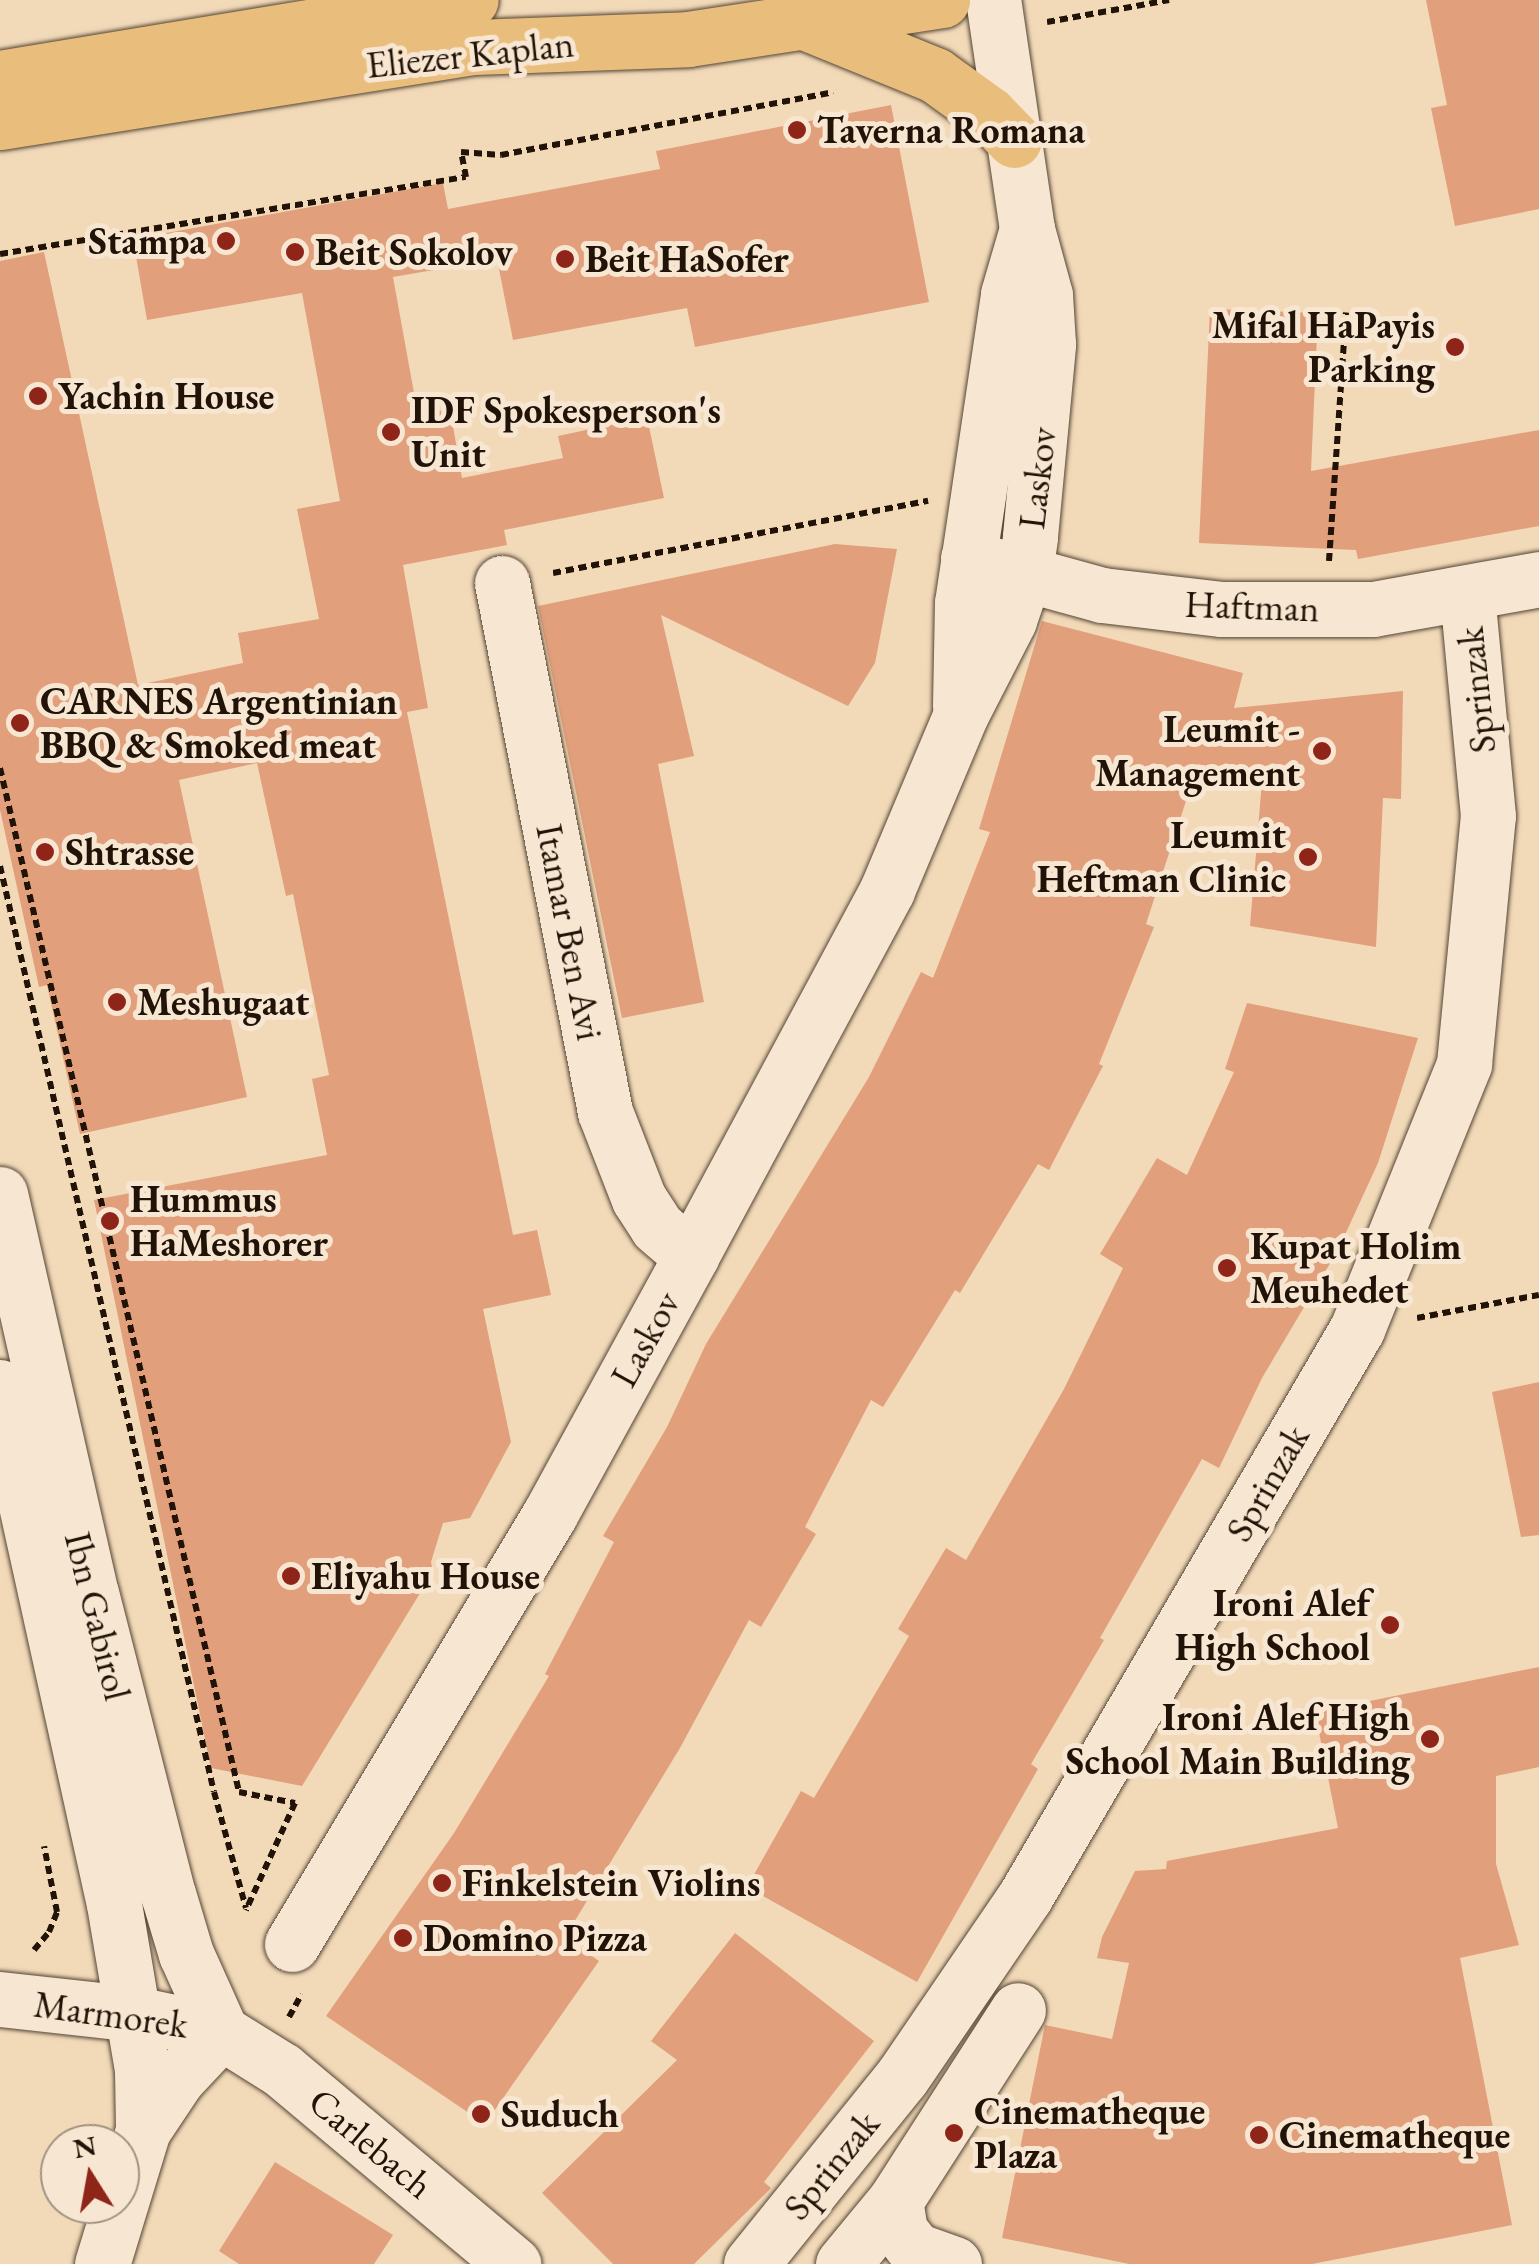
<!DOCTYPE html>
<html>
<head>
<meta charset="utf-8">
<style>
	body { margin:0 }
	#map { position:relative; width:1539px; height:2264px; overflow:hidden; background:#f2dab9; font-family:"EB Garamond",serif }
	div>[style] { position:absolute }
	.building>* { inset:0; background:#e19f7c }
	.path>* { height:6px; margin-top:-3px; transform-origin:0; background:repeating-linear-gradient(90deg,#211307 0 8px,transparent 0 13px) }
	.roads { filter:drop-shadow(0 0 2px #554534) drop-shadow(0 0 2px #554534) }
	.minor>* { height:55px; margin:-27.5px; padding:0 27.5px; transform-origin:27.5px; border-radius:27.5px; background:#f7e7d2 }
	.major>* { height:55px; margin:-27.5px; padding:0 27.5px; transform-origin:27.5px; border-radius:27.5px; background:#e9bd7c }
	.dots>* { width:28px; height:28px; translate:-50% -50%; box-sizing:border-box; border:5px solid #f7e7d2; border-radius:50% }
	span { translate:-50% -50%; white-space:nowrap; text-align:center; line-height:1.15; -webkit-text-stroke:10px #f7e7d2; paint-order:stroke }
	.street-label { font-size:38px; color:#211307 }
	.poi-label { font-size:38px; color:#211307; font-weight:700 }
	.left { translate:0 -50%; text-align:left }
	.right { translate:-100% -50%; text-align:right }
	.north { position:absolute; left:40px; top:2124px; width:100px; height:100px; box-sizing:border-box; background:#f7e7d2; border:2px solid #a19281; border-radius:50%; rotate:349deg; font-size:28px; font-weight:700; line-height:40px; text-align:center; color:#211307 }
	.north::after { content:''; display:block; margin:auto; width:35px; height:45px; background:#8f2418; clip-path:polygon(50% 0,100% 100%,50% 72%,0 100%) }
</style>
</head>
<body>
<div id="map">
	<div class="building">
		<div style="clip-path:polygon(1426px 0,1539px 0,1539px 209px,1455px 226px,1431px 108px,1447px 105px)"></div>
		<div style="clip-path:polygon(891px 105px,929px 302px,695px 347px,687px 308px,513px 340px,497px 259px,393px 277px,418px 415px,450px 409px,462px 478px,563px 458px,558px 436px,647px 417px,664px 498px,504px 530px,507px 545px,403px 565px,428px 708px,407px 712px,513px 1235px,537px 1230px,551px 1295px,483px 1309px,511px 1442px,470px 1518px,443px 1523px,431px 1562px,433px 1572px,302px 1786px,211px 1768px,94px 1200px,327px 1155px,312px 1079px,329px 1075px,293px 894px,286px 896px,257px 763px,179px 780px,247px 1097px,80px 1134px,47px 985px,39px 987px,0 810px,0 261px,44px 252px,138px 685px,243px 663px,238px 633px,319px 619px,297px 509px,340px 501px,302px 293px,147px 320px,133px 239px,443px 183px,448px 209px,660px 169px,656px 151px)"></div>
		<div style="clip-path:polygon(1210px 309px,1318px 313px,1311px 471px,1539px 430px,1539px 526px,1358px 559px,1356px 550px,1199px 543px)"></div>
		<div style="clip-path:polygon(835px 544px,897px 549px,875px 663px,848px 706px,661px 615px,694px 756px,658px 764px,704px 1002px,622px 1018px,538px 606px)"></div>
		<div style="clip-path:polygon(1042px 621px,1243px 673px,1234px 708px,1403px 691px,1401px 799px,1383px 798px,1376px 947px,1250px 926px,1262px 781px,1198px 764px,1146px 924px,1154px 927px,1099px 1064px,1103px 1066px,1049px 1170px,1038px 1164px,960px 1293px,955px 1290px,883px 1407px,871px 1400px,805px 1527px,816px 1534px,761px 1627px,749px 1620px,680px 1748px,565px 1937px,599px 1961px,485px 2124px,326px 2016px,454px 1833px,549px 1676px,545px 1674px,614px 1542px,603px 1536px,667px 1427px,706px 1344px,869px 1077px,921px 972px,933px 978px,990px 832px,979px 829px)"></div>
		<div style="clip-path:polygon(1247px 1003px,1418px 1038px,1378px 1163px,1338px 1250px,1262px 1378px,1219px 1468px,1202px 1459px,1100px 1638px,1104px 1640px,1031px 1764px,1038px 1769px,917px 1982px,747px 1887px,801px 1791px,814px 1798px,909px 1636px,898px 1629px,946px 1548px,966px 1560px,1064px 1389px,1123px 1268px,1100px 1254px,1157px 1158px,1187px 1175px,1234px 1072px,1225px 1069px)"></div>
		<div style="clip-path:polygon(1539px 1382px,1539px 1535px,1521px 1537px,1492px 1392px)"></div>
		<div style="clip-path:polygon(1539px 1667px,1539px 1767px,1496px 1776px,1496px 1864px,1519px 1945px,1460px 1958px,1512px 2225px,1312px 2264px,1129px 2264px,1002px 2238px,1045px 2025px,1112px 2039px,1129px 1963px,1097px 1958px,1102px 1937px,1135px 1871px,1166px 1869px,1167px 1861px,1338px 1828px,1315px 1712px)"></div>
		<div style="clip-path:polygon(735px 1933px,874px 2041px,764px 2182px,771px 2188px,694px 2264px,613px 2264px,542px 2193px,677px 2060px,651px 2041px)"></div>
		<div style="clip-path:polygon(275px 2162px,393px 2235px,374px 2264px,239px 2264px,219px 2251px)"></div>
	</div>
	<div class="path">
		<div style="left:1047px;top:22px;width:124px;rotate:-10.2deg"></div>
		<div style="left:0;top:254px;width:472px;rotate:-9.4deg"></div>
		<div style="left:466px;top:177px;width:25px;rotate:-101deg"></div>
		<div style="left:461px;top:152px;width:40px;rotate:4.3deg"></div>
		<div style="left:501px;top:155px;width:338px;rotate:-10.7deg"></div>
		<div style="left:1329px;top:561px;width:249px;rotate:-86.1deg"></div>
		<div style="left:553px;top:573px;width:382px;rotate:-10.9deg"></div>
		<div style="left:0;top:768px;width:1052px;rotate:76.86deg"></div>
		<div style="left:239px;top:1792px;width:57px;rotate:11.1deg"></div>
		<div style="left:295px;top:1803px;width:118px;rotate:114.6deg"></div>
		<div style="left:0;top:866px;width:950px;rotate:76.99deg"></div>
		<div style="left:214px;top:1792px;width:120px;rotate:74.6deg"></div>
		<div style="left:1417px;top:1318px;width:124px;rotate:-10.7deg"></div>
		<div style="left:34px;top:1950px;width:23px;rotate:-50deg"></div>
		<div style="left:49px;top:1932px;width:22px;rotate:-68deg"></div>
		<div style="left:57px;top:1912px;width:67px;rotate:-101.1deg"></div>
		<div style="left:289px;top:2017px;width:26px;rotate:-61deg"></div>
	</div>
	<div class="roads">
		<div class="minor">
			<div style="left:968px;top:558px;width:139px;rotate:15.4deg"></div>
			<div style="left:1102px;top:595px;width:121px;rotate:6.7deg"></div>
			<div style="left:1222px;top:609px;width:151px"></div>
			<div style="left:1373px;top:609px;width:169px;rotate:-10.2deg"></div>
			<div style="left:502px;top:583px;width:539px;rotate:78.98deg"></div>
			<div style="left:605px;top:1112px;width:93px;rotate:68.7deg"></div>
			<div style="left:639px;top:1199px;width:33px;rotate:57deg"></div>
			<div style="left:657px;top:1227px;width:45px;rotate:40.5deg"></div>
			<div style="left:960px;top:706px;width:103px;rotate:-88.9deg"></div>
			<div style="left:962px;top:603px;width:312px;rotate:-81.5deg"></div>
			<div style="left:1008px;top:294px;width:68px;rotate:-73.7deg"></div>
			<div style="left:0;top:1194px;width:409px;rotate:77.2deg"></div>
			<div style="left:91px;top:1593px;width:311px;rotate:75.7deg"></div>
			<div style="left:168px;top:1894px;width:63px;rotate:73.3deg"></div>
			<div style="left:186px;top:1954px;width:85px;rotate:65.8deg"></div>
			<div style="left:0;top:1387px;width:529px;rotate:77.57deg"></div>
			<div style="left:114px;top:1904px;width:168px;rotate:80.4deg"></div>
			<div style="left:142px;top:2070px;width:60px;rotate:89deg"></div>
			<div style="left:143px;top:2130px;width:140px;rotate:107deg"></div>
			<div style="left:292px;top:1944px;width:501px;rotate:-59.04deg"></div>
			<div style="left:550px;top:1514px;width:294px;rotate:-61.3deg"></div>
			<div style="left:691px;top:1256px;width:415px;rotate:-61.8deg"></div>
			<div style="left:887px;top:890px;width:191px;rotate:-67.2deg"></div>
			<div style="left:961px;top:714px;width:106px;rotate:-62.9deg"></div>
			<div style="left:1009px;top:620px;width:50px;rotate:-71.2deg"></div>
			<div style="left:1025px;top:573px;width:37px;rotate:-82deg"></div>
			<div style="left:1030px;top:536px;width:193px;rotate:-84.6deg"></div>
			<div style="left:1048px;top:344px;width:49px;rotate:-93.5deg"></div>
			<div style="left:1045px;top:295px;width:68px;rotate:-105.3deg"></div>
			<div style="left:1027px;top:229px;width:232px;rotate:-98.4deg"></div>
			<div style="left:0;top:1999px;width:136px;rotate:6.3deg"></div>
			<div style="left:135px;top:2014px;width:88px;rotate:11.8deg"></div>
			<div style="left:221px;top:2032px;width:72px;rotate:31.9deg"></div>
			<div style="left:282px;top:2070px;width:302px;rotate:40deg"></div>
			<div style="left:143px;top:2130px;width:61px;rotate:-56.3deg"></div>
			<div style="left:177px;top:2079px;width:64px;rotate:-46.9deg"></div>
			<div style="left:751px;top:2264px;width:240px;rotate:-51.1deg"></div>
			<div style="left:902px;top:2077px;width:220px;rotate:-55.7deg"></div>
			<div style="left:1026px;top:1895px;width:656px;rotate:-59.68deg"></div>
			<div style="left:1357px;top:1329px;width:286px;rotate:-68deg"></div>
			<div style="left:1464px;top:1064px;width:249px;rotate:-84.5deg"></div>
			<div style="left:1488px;top:816px;width:224px;rotate:-95.4deg"></div>
			<div style="left:843px;top:2264px;width:82px;rotate:-50.5deg"></div>
			<div style="left:954px;top:2264px;width:41px;rotate:-160.3deg"></div>
			<div style="left:915px;top:2250px;width:24px;rotate:-128deg"></div>
			<div style="left:900px;top:2231px;width:30px;rotate:-99deg"></div>
			<div style="left:895px;top:2201px;width:227px;rotate:-57.2deg"></div>
		</div>
		<div class="major">
			<div style="left:807px;top:23px;width:138px;rotate:22.1deg"></div>
			<div style="left:935px;top:75px;width:67px;rotate:35.8deg"></div>
			<div style="left:989px;top:114px;width:36px;rotate:46deg"></div>
			<div style="left:0;top:78px;width:477px;rotate:-9.4deg"></div>
			<div style="left:0;top:122px;width:480px;rotate:-9deg"></div>
			<div style="left:474px;top:47px;width:214px;rotate:-2.1deg"></div>
			<div style="left:688px;top:39px;width:257px;rotate:-8.7deg"></div>
		</div>
	</div>
	<div class="dots">
		<div style="left:797px;top:130px;background:#8f2418"></div>
		<div style="left:226px;top:241px;background:#8f2418"></div>
		<div style="left:295px;top:252px;background:#8f2418"></div>
		<div style="left:565px;top:259px;background:#8f2418"></div>
		<div style="left:1455px;top:347px;background:#8f2418"></div>
		<div style="left:38px;top:396px;background:#8f2418"></div>
		<div style="left:391px;top:432px;background:#8f2418"></div>
		<div style="left:20px;top:723px;background:#8f2418"></div>
		<div style="left:1322px;top:751px;background:#8f2418"></div>
		<div style="left:45px;top:852px;background:#8f2418"></div>
		<div style="left:1308px;top:857px;background:#8f2418"></div>
		<div style="left:117px;top:1002px;background:#8f2418"></div>
		<div style="left:110px;top:1221px;background:#8f2418"></div>
		<div style="left:1227px;top:1268px;background:#8f2418"></div>
		<div style="left:291px;top:1576px;background:#8f2418"></div>
		<div style="left:1390px;top:1625px;background:#8f2418"></div>
		<div style="left:1430px;top:1739px;background:#8f2418"></div>
		<div style="left:442px;top:1883px;background:#8f2418"></div>
		<div style="left:403px;top:1938px;background:#8f2418"></div>
		<div style="left:481px;top:2114px;background:#8f2418"></div>
		<div style="left:954px;top:2133px;background:#8f2418"></div>
		<div style="left:1259px;top:2135px;background:#8f2418"></div>
	</div>
	<div class="street-label">
		<span style="left:470px;top:54px;rotate:-6deg">Eliezer Kaplan</span>
		<span style="left:1037px;top:478px;rotate:-83deg">Laskov</span>
		<span style="left:1252px;top:606px;rotate:2deg">Haftman</span>
		<span style="left:1476px;top:690px;rotate:-96deg">Sprinzak</span>
		<span style="left:570px;top:932px;rotate:79deg">Itamar Ben Avi</span>
		<span style="left:645px;top:1339px;rotate:-61deg">Laskov</span>
		<span style="left:1267px;top:1483px;rotate:-60deg">Sprinzak</span>
		<span style="left:98px;top:1616px;rotate:76deg">Ibn Gabirol</span>
		<span style="left:111px;top:2014px;rotate:8deg">Marmorek</span>
		<span style="left:371px;top:2143px;rotate:40deg">Carlebach</span>
		<span style="left:831px;top:2165px;rotate:-51deg">Sprinzak</span>
	</div>
	<div class="poi-label">
		<span class="left" style="left:817px;top:130px">Taverna Romana</span>
		<span class="right" style="left:206px;top:241px">Stampa</span>
		<span class="left" style="left:315px;top:252px">Beit Sokolov</span>
		<span class="left" style="left:585px;top:259px">Beit HaSofer</span>
		<span class="right" style="left:1435px;top:347px">Mifal HaPayis<br>Parking</span>
		<span class="left" style="left:58px;top:396px">Yachin House</span>
		<span class="left" style="left:411px;top:432px">IDF Spokesperson's<br>Unit</span>
		<span class="left" style="left:40px;top:723px">CARNES Argentinian<br>BBQ &amp; Smoked meat</span>
		<span class="right" style="left:1300px;top:751px">Leumit -<br>Management</span>
		<span class="right" style="left:1286px;top:857px">Leumit<br>Heftman Clinic</span>
		<span class="left" style="left:65px;top:852px">Shtrasse</span>
		<span class="left" style="left:137px;top:1002px">Meshugaat</span>
		<span class="left" style="left:130px;top:1221px">Hummus<br>HaMeshorer</span>
		<span class="left" style="left:1250px;top:1268px">Kupat Holim<br>Meuhedet</span>
		<span class="left" style="left:311px;top:1576px">Eliyahu House</span>
		<span class="right" style="left:1370px;top:1625px">Ironi Alef<br>High School</span>
		<span class="right" style="left:1410px;top:1739px">Ironi Alef High<br>School Main Building</span>
		<span class="left" style="left:462px;top:1883px">Finkelstein Violins</span>
		<span class="left" style="left:423px;top:1938px">Domino Pizza</span>
		<span class="left" style="left:974px;top:2133px">Cinematheque<br>Plaza</span>
		<span class="left" style="left:501px;top:2114px">Suduch</span>
		<span class="left" style="left:1279px;top:2135px">Cinematheque</span>
	</div>
	<div class="north">N</div>
</div>
</body>
</html>
